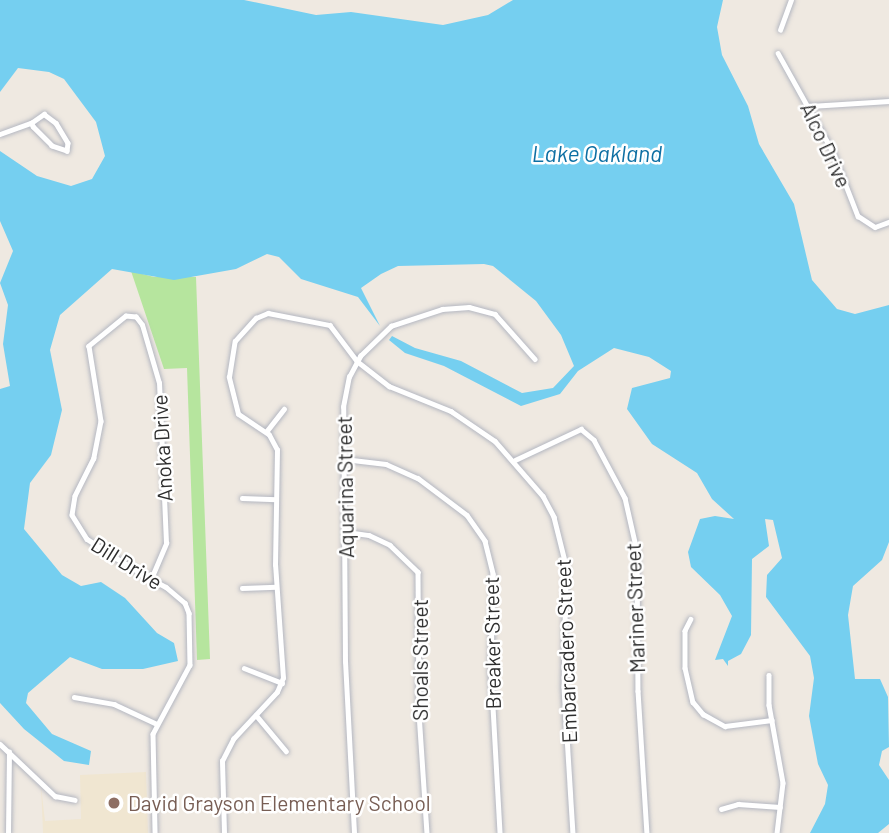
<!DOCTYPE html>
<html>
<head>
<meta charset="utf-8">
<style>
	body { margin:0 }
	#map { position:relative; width:889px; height:833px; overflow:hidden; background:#efe9e1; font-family:Barlow,sans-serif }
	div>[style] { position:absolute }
	.education>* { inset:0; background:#f0e6d1 }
	.green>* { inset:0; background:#b6e59e }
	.water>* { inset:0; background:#75cff0 }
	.roads { filter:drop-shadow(0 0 2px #b4b7c1) drop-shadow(0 0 2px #b4b7c1) }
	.minor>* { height:4.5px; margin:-2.25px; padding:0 2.25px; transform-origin:2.25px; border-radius:2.25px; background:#fff }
	.dots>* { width:19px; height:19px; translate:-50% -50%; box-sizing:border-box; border:4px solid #fff; border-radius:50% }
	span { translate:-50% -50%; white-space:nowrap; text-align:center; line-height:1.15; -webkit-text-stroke:5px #fff; paint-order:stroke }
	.street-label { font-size:21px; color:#2e2e2e }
	.education-label { font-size:21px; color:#785e54 }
	.left { translate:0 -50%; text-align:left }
	.water-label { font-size:23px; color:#0d6fa3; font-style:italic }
</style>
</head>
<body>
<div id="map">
	<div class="education">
		<div style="clip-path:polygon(146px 772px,148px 833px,43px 833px,41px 786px,45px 821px,81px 819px,80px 775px)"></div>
	</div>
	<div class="green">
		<div style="clip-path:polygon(131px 271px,154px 277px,196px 277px,210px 659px,197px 660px,187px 368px,164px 369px)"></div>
	</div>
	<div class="water">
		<div style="clip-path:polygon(0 0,244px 0,316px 15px,351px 12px,443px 25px,488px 15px,513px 0,723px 0,717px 27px,722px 55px,748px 106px,759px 144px,794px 204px,812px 280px,837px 309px,855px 314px,889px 305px,889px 542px,882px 560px,853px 586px,848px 615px,855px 679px,880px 679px,888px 697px,889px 747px,882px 751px,879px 765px,889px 780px,889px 824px,878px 833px,810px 833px,825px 804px,828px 785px,818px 764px,809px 716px,814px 678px,810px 656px,766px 597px,767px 575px,782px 558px,773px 520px,765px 519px,769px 546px,752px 559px,751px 635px,741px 654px,728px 661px,728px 666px,723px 659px,715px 660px,732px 616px,720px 595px,691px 567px,688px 552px,700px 519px,715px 516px,734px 519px,712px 499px,697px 473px,652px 444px,627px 409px,632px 388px,670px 378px,671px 371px,649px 357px,614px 348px,578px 371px,560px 394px,521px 406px,444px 366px,405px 353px,389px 340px,392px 336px,415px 348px,461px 361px,522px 393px,553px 388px,574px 366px,561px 335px,536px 301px,493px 266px,484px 264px,398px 266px,381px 274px,361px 288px,380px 326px,358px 297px,301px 279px,279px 257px,267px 254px,236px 269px,174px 280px,112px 269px,60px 315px,50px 350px,62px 410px,51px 455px,30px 483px,24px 529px,62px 575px,81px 586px,101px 582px,125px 598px,157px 633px,174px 643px,178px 661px,143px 669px,102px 669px,70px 657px,28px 693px,26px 703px,52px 734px,91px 751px,89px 765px,64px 761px,24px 729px,0 703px,0 389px,10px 386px,3px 344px,8px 305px,0 283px,13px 251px,0 221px,0 151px,37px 176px,71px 186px,92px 179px,105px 156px,96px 122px,64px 79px,49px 72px,18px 68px,0 92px)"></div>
	</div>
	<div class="roads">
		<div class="minor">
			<div style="left:780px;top:30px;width:32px;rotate:-70deg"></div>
			<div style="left:778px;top:53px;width:113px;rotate:60.9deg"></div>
			<div style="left:833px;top:152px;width:69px;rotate:68.7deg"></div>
			<div style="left:858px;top:216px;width:20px;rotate:33deg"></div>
			<div style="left:875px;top:227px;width:15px;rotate:-20deg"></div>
			<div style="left:810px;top:106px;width:79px;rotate:-3.6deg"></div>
			<div style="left:44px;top:114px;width:15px;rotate:37deg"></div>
			<div style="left:56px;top:123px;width:23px;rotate:59deg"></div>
			<div style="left:68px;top:143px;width:8px;rotate:97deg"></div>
			<div style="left:67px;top:151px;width:16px;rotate:-162deg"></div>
			<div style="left:52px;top:146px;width:27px;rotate:-135deg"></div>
			<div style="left:33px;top:127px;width:4px;rotate:-117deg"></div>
			<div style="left:31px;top:123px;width:16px;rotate:-35deg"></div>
			<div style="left:0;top:134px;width:33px;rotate:-20deg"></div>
			<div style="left:266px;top:432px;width:29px;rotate:-52deg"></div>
			<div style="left:344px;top:459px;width:42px;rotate:6.8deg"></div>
			<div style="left:386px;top:464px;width:35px;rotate:24deg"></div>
			<div style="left:418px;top:478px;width:61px;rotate:37.1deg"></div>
			<div style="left:467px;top:515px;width:32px;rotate:55deg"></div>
			<div style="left:485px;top:541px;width:34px;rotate:76deg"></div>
			<div style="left:493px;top:574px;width:97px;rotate:91.2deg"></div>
			<div style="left:491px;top:671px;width:162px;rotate:86.8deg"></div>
			<div style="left:515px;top:460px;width:73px;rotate:-25.2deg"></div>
			<div style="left:581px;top:429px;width:17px;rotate:40deg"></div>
			<div style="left:594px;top:440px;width:66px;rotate:61.9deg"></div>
			<div style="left:625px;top:498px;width:54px;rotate:77.2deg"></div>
			<div style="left:637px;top:551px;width:140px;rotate:89.6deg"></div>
			<div style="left:638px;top:691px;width:142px;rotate:86.4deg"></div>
			<div style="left:242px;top:498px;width:34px;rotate:2deg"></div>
			<div style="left:347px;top:532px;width:22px;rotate:8deg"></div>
			<div style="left:369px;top:535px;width:23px;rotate:25deg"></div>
			<div style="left:390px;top:545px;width:39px;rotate:44deg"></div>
			<div style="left:418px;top:572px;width:141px;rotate:89.6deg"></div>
			<div style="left:419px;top:713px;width:120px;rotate:86.2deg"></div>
			<div style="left:151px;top:579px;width:39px;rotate:-67deg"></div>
			<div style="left:166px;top:543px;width:160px;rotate:-92.5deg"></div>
			<div style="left:159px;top:383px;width:60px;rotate:-106.3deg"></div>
			<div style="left:142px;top:325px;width:10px;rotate:-127deg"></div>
			<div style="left:136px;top:317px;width:10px;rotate:-174deg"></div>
			<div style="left:126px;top:316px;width:48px;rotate:141deg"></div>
			<div style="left:89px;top:346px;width:76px;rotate:80.9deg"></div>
			<div style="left:101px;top:421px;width:38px;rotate:101deg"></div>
			<div style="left:94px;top:458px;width:42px;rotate:116.6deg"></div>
			<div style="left:75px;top:496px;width:19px;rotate:99deg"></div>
			<div style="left:72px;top:515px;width:28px;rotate:58deg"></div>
			<div style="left:87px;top:539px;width:35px;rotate:33deg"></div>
			<div style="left:116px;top:558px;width:41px;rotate:31deg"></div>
			<div style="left:151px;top:579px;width:17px;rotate:28deg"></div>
			<div style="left:166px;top:587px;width:25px;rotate:40deg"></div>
			<div style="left:185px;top:603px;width:11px;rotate:68deg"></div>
			<div style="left:189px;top:613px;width:52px;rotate:88.9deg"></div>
			<div style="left:190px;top:665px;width:78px;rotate:118.2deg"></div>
			<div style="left:153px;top:734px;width:99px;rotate:88.8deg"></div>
			<div style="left:242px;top:588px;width:34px;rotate:-2deg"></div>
			<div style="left:691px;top:619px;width:13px;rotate:117deg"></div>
			<div style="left:685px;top:631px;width:37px;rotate:90deg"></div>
			<div style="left:685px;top:668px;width:35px;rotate:77deg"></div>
			<div style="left:693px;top:702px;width:16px;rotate:50deg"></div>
			<div style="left:703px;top:714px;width:25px;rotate:29deg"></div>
			<div style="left:725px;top:726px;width:47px;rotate:-7.3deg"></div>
			<div style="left:244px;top:668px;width:41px;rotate:21.5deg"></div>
			<div style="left:769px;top:675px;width:30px;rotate:90deg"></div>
			<div style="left:769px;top:705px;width:79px;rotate:79.8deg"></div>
			<div style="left:783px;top:783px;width:50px;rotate:96.8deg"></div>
			<div style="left:74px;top:697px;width:41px;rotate:9.9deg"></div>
			<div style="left:114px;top:704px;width:47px;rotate:24.9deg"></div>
			<div style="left:256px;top:715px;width:47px;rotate:50.2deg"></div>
			<div style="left:0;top:744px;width:76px;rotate:43.4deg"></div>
			<div style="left:55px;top:796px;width:20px;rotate:11deg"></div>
			<div style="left:721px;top:809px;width:18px;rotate:-16deg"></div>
			<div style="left:738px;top:804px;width:42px;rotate:4.1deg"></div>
			<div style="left:8px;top:833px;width:81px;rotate:-89.3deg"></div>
			<div style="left:224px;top:833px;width:72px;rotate:-91.6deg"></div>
			<div style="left:222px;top:761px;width:25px;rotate:-63deg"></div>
			<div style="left:233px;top:739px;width:64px;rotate:-46.9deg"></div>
			<div style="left:277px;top:692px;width:15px;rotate:-67deg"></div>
			<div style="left:283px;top:678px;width:113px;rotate:-94deg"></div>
			<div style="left:275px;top:565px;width:115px;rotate:-89deg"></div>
			<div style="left:277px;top:450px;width:17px;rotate:-118deg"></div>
			<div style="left:269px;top:435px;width:37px;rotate:-146deg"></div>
			<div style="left:238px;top:414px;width:38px;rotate:-104deg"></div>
			<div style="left:229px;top:377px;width:36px;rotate:-81deg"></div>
			<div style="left:235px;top:341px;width:31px;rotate:-48deg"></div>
			<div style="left:256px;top:318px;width:13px;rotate:-23deg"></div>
			<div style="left:268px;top:313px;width:63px;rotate:11deg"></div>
			<div style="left:330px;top:325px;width:45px;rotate:53.1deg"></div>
			<div style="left:357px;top:361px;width:41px;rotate:38deg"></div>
			<div style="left:389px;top:386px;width:67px;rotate:22deg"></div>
			<div style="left:451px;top:411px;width:53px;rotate:34.3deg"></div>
			<div style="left:495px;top:441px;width:73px;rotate:48.9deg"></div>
			<div style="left:543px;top:496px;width:24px;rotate:62deg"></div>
			<div style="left:554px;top:517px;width:49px;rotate:76deg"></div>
			<div style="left:566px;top:565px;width:122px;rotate:90.9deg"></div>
			<div style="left:564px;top:687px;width:146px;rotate:86.5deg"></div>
			<div style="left:354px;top:833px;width:171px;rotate:-93deg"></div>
			<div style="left:345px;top:662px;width:255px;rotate:-90.4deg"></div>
			<div style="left:343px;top:407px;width:31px;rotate:-79deg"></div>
			<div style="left:349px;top:377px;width:24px;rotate:-62deg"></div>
			<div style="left:360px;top:356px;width:43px;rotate:-44.1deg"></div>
			<div style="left:391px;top:326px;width:54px;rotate:-18.4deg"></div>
			<div style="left:442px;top:309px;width:27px;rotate:-4deg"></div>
			<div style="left:469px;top:307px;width:27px;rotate:15deg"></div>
			<div style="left:495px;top:314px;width:60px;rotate:48.4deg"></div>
		</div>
	</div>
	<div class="dots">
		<div style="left:114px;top:803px;background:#8d6e63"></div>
	</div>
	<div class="street-label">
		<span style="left:826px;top:145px;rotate:65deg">Alco Drive</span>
		<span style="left:162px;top:448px;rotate:-93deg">Anoka Drive</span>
		<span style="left:345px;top:487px;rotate:-91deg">Aquarina Street</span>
		<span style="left:127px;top:563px;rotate:32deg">Dill Drive</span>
		<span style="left:635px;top:608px;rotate:-92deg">Mariner Street</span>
		<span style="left:492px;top:643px;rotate:-91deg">Breaker Street</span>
		<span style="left:566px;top:651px;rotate:-92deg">Embarcadero Street</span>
		<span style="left:420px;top:660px;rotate:-90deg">Shoals Street</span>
	</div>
	<div class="education-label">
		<span class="left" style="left:128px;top:803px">David Grayson Elementary School</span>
	</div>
	<div class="water-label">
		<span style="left:597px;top:153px">Lake Oakland</span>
	</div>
</div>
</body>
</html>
